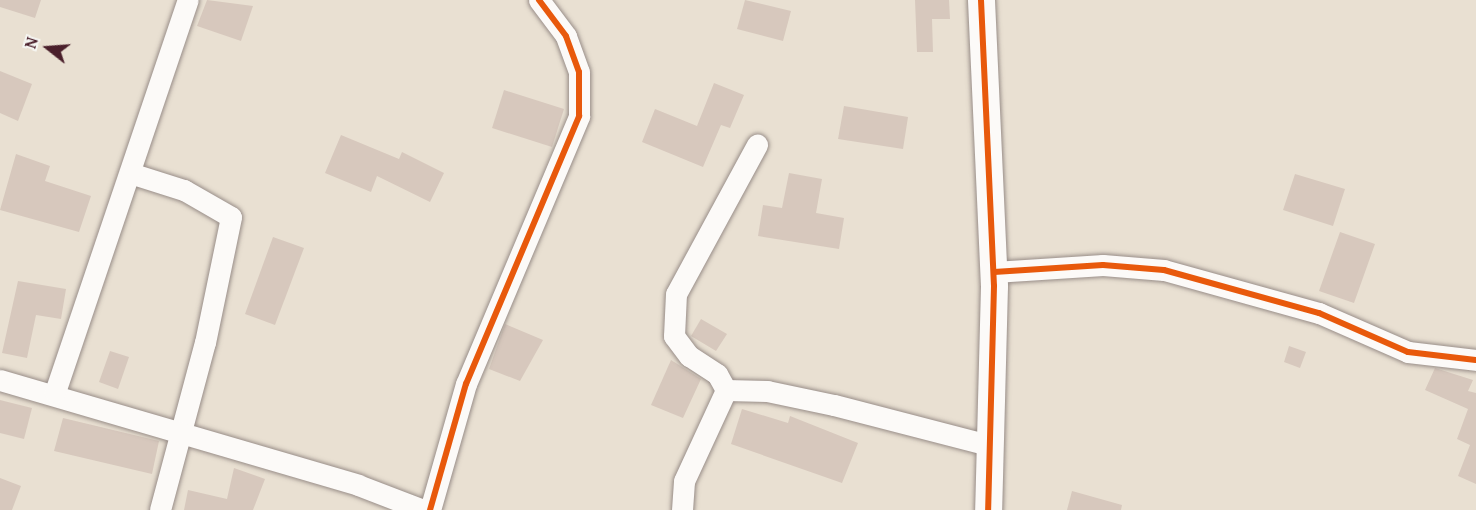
<!DOCTYPE html>
<html>
<head>
<meta charset="utf-8">
<style>
	body { margin:0 }
	#map { position:relative; width:1476px; height:510px; overflow:hidden; background:#e9e0d2; font-family:"Gentium Book Plus",serif }
	div>[style] { position:absolute }
	.building>* { inset:0; background:#d7c8bd }
	.roads { filter:drop-shadow(0 0 2px #988d88) drop-shadow(0 0 2px #988d88) }
	.minor>* { height:21px; margin:-10.5px; padding:0 10.5px; transform-origin:10.5px; border-radius:10.5px; background:#fcfaf8 }
	.tertiary>* { height:27px; margin:-13.5px; padding:0 13.5px; transform-origin:13.5px; border-radius:13.5px; background:#fcfaf8 }
	.cycleway>* { height:6px; margin:-3px; padding:0 3px; transform-origin:3px; border-radius:3px; background:#e8590c }
	span { translate:-50% -50%; white-space:nowrap; text-align:center; line-height:1.15; -webkit-text-stroke:4.5px #f6f6f2; paint-order:stroke }
	.north { position:absolute; left:18px; top:18px; width:60px; height:60px; -webkit-text-stroke:4px #f6f6f2; paint-order:stroke; rotate:287deg; font-size:16px; font-weight:700; line-height:24px; text-align:center; color:#4a1f2b }
	.north::after { content:''; display:block; margin:auto; width:21px; height:27px; background:#4a1f2b; clip-path:polygon(50% 0,100% 100%,50% 72%,0 100%) }
</style>
</head>
<body>
<div id="map">
	<div class="building">
		<div style="clip-path:polygon(0 0,41px 0,35px 18px,0 7px)"></div>
		<div style="clip-path:polygon(207px 0,253px 6px,241px 41px,197px 26px)"></div>
		<div style="clip-path:polygon(745px 0,791px 11px,783px 41px,737px 29px)"></div>
		<div style="clip-path:polygon(915px 0,949px 0,950px 19px,932px 19px,933px 52px,917px 52px)"></div>
		<div style="clip-path:polygon(0 71px,32px 84px,18px 121px,0 113px)"></div>
		<div style="clip-path:polygon(714px 83px,744px 95px,730px 128px,721px 125px,703px 167px,642px 142px,655px 109px,697px 126px)"></div>
		<div style="clip-path:polygon(504px 90px,564px 109px,552px 147px,492px 128px)"></div>
		<div style="clip-path:polygon(844px 106px,908px 117px,903px 149px,838px 139px)"></div>
		<div style="clip-path:polygon(341px 135px,399px 159px,402px 152px,444px 173px,430px 202px,377px 176px,371px 192px,325px 173px)"></div>
		<div style="clip-path:polygon(16px 154px,50px 166px,45px 181px,91px 196px,79px 232px,0 210px)"></div>
		<div style="clip-path:polygon(789px 173px,822px 179px,816px 213px,844px 218px,839px 249px,758px 236px,763px 205px,782px 208px)"></div>
		<div style="clip-path:polygon(1295px 174px,1345px 189px,1333px 226px,1283px 210px)"></div>
		<div style="clip-path:polygon(1340px 232px,1375px 244px,1354px 303px,1319px 291px)"></div>
		<div style="clip-path:polygon(273px 237px,304px 248px,275px 325px,245px 314px)"></div>
		<div style="clip-path:polygon(18px 281px,66px 289px,61px 319px,36px 315px,27px 358px,2px 353px)"></div>
		<div style="clip-path:polygon(701px 319px,727px 334px,716px 351px,691px 336px)"></div>
		<div style="clip-path:polygon(505px 324px,543px 340px,520px 381px,489px 369px)"></div>
		<div style="clip-path:polygon(1289px 346px,1306px 352px,1300px 368px,1284px 362px)"></div>
		<div style="clip-path:polygon(110px 351px,129px 357px,118px 389px,99px 382px)"></div>
		<div style="clip-path:polygon(671px 360px,701px 379px,683px 418px,651px 405px)"></div>
		<div style="clip-path:polygon(1435px 368px,1473px 380px,1468px 391px,1476px 393px,1476px 484px,1458px 476px,1470px 445px,1457px 439px,1468px 409px,1425px 390px)"></div>
		<div style="clip-path:polygon(0 400px,32px 408px,24px 439px,0 433px)"></div>
		<div style="clip-path:polygon(742px 409px,788px 423px,790px 416px,858px 443px,842px 483px,731px 444px)"></div>
		<div style="clip-path:polygon(63px 418px,159px 441px,152px 474px,54px 451px)"></div>
		<div style="clip-path:polygon(234px 468px,265px 479px,253px 510px,184px 510px,188px 490px,227px 499px)"></div>
		<div style="clip-path:polygon(0 478px,21px 486px,12px 510px,0 510px)"></div>
		<div style="clip-path:polygon(1072px 491px,1122px 505px,1121px 510px,1067px 510px)"></div>
	</div>
	<div class="roads">
		<div class="minor">
			<div style="left:130px;top:173px;width:57px;rotate:17.5deg"></div>
			<div style="left:184px;top:190px;width:54px;rotate:29.9deg"></div>
			<div style="left:231px;top:217px;width:128px;rotate:101.7deg"></div>
			<div style="left:205px;top:342px;width:174px;rotate:105deg"></div>
			<div style="left:994px;top:272px;width:109px;rotate:-3.7deg"></div>
			<div style="left:1103px;top:265px;width:61px;rotate:4.7deg"></div>
			<div style="left:1164px;top:270px;width:161px;rotate:15.5deg"></div>
			<div style="left:1319px;top:313px;width:97px;rotate:23.7deg"></div>
			<div style="left:1408px;top:352px;width:68px;rotate:6.7deg"></div>
			<div style="left:0;top:380px;width:373px;rotate:16.3deg"></div>
			<div style="left:358px;top:485px;width:70px;rotate:21deg"></div>
			<div style="left:726px;top:390px;width:41px;rotate:1.4deg"></div>
			<div style="left:767px;top:391px;width:68px;rotate:11.8deg"></div>
			<div style="left:834px;top:405px;width:163px;rotate:14.5deg"></div>
			<div style="left:55px;top:392px;width:414px;rotate:-71.3deg"></div>
			<div style="left:430px;top:510px;width:131px;rotate:-74.1deg"></div>
			<div style="left:466px;top:384px;width:291px;rotate:-67.1deg"></div>
			<div style="left:579px;top:116px;width:44px;rotate:-90deg"></div>
			<div style="left:579px;top:72px;width:38px;rotate:-110deg"></div>
			<div style="left:566px;top:36px;width:45px;rotate:-126.9deg"></div>
			<div style="left:682px;top:510px;width:29px;rotate:-86deg"></div>
			<div style="left:684px;top:481px;width:100px;rotate:-65.2deg"></div>
			<div style="left:726px;top:390px;width:18px;rotate:-119deg"></div>
			<div style="left:717px;top:374px;width:33px;rotate:-147deg"></div>
			<div style="left:689px;top:356px;width:25px;rotate:-127deg"></div>
			<div style="left:674px;top:336px;width:42px;rotate:-87.3deg"></div>
			<div style="left:676px;top:294px;width:170px;rotate:-61.5deg"></div>
		</div>
		<div class="tertiary">
			<div style="left:981px;top:0;width:286px;rotate:87.4deg"></div>
			<div style="left:994px;top:286px;width:224px;rotate:91.5deg"></div>
		</div>
	</div>
	<div class="cycleway">
		<div style="left:981px;top:0;width:286px;rotate:87.4deg"></div>
		<div style="left:994px;top:286px;width:224px;rotate:91.5deg"></div>
		<div style="left:994px;top:272px;width:109px;rotate:-3.7deg"></div>
		<div style="left:1103px;top:265px;width:61px;rotate:4.7deg"></div>
		<div style="left:1164px;top:270px;width:161px;rotate:15.5deg"></div>
		<div style="left:1319px;top:313px;width:97px;rotate:23.7deg"></div>
		<div style="left:1408px;top:352px;width:68px;rotate:6.7deg"></div>
		<div style="left:430px;top:510px;width:131px;rotate:-74.1deg"></div>
		<div style="left:466px;top:384px;width:291px;rotate:-67.1deg"></div>
		<div style="left:579px;top:116px;width:44px;rotate:-90deg"></div>
		<div style="left:579px;top:72px;width:38px;rotate:-110deg"></div>
		<div style="left:566px;top:36px;width:45px;rotate:-126.9deg"></div>
	</div>
	<div class="north">N</div>
</div>
</body>
</html>
